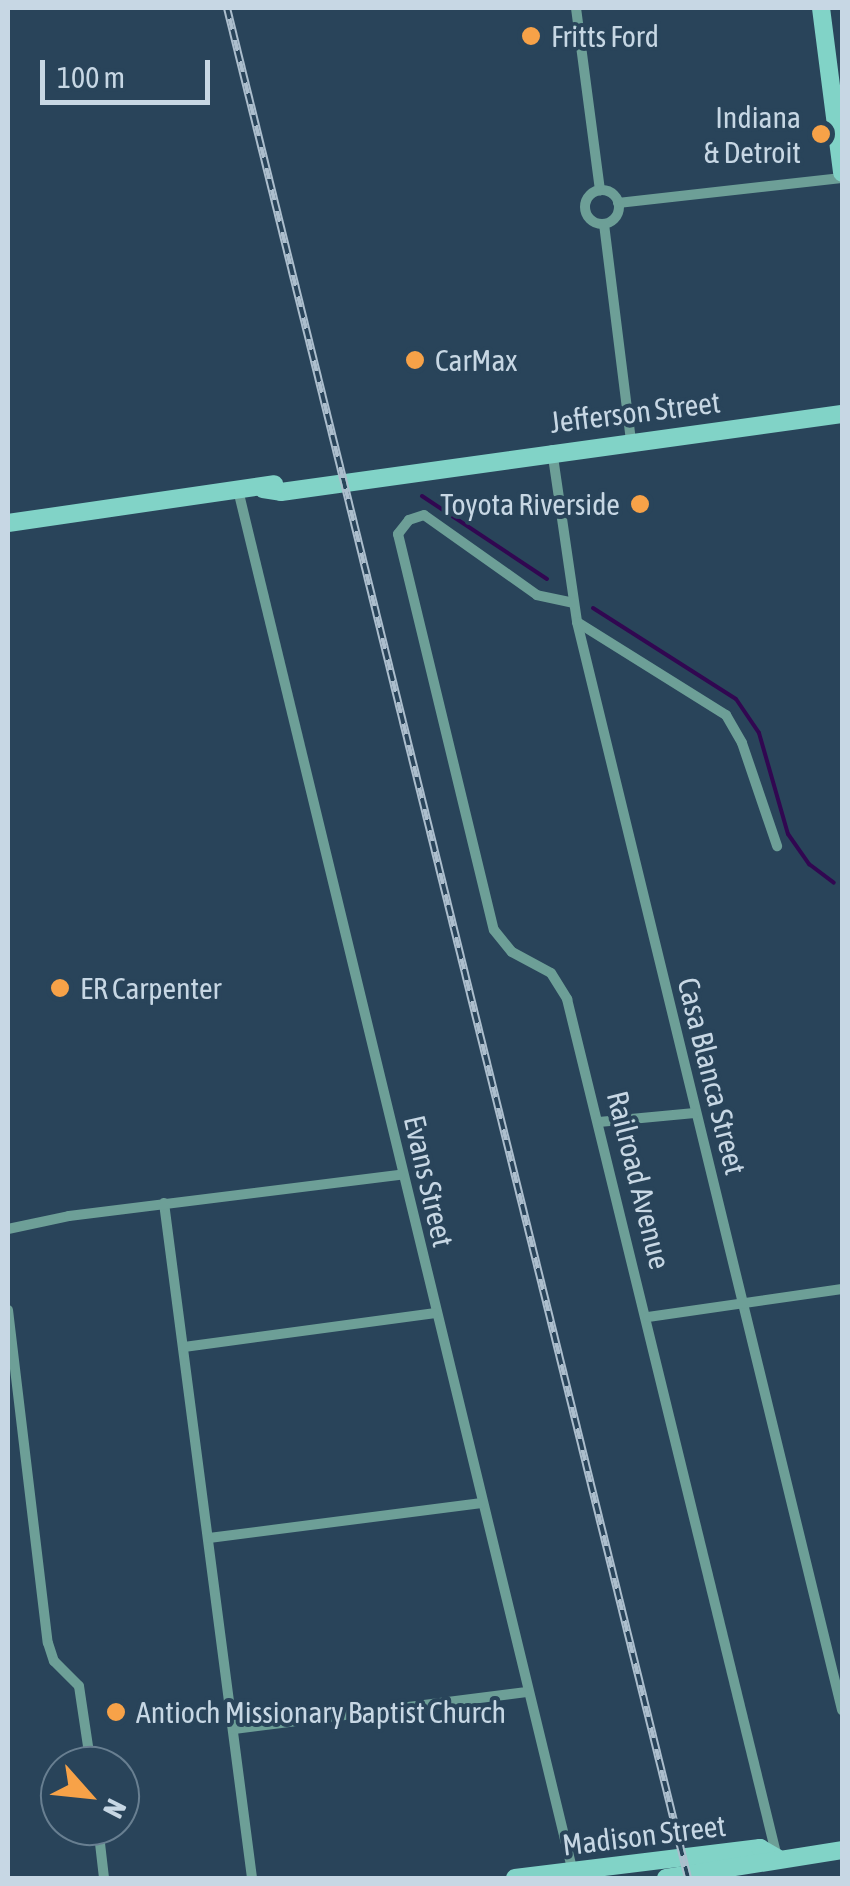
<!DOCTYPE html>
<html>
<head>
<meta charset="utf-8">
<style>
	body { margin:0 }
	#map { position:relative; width:850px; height:1886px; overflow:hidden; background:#29445a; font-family:"Asap Condensed",sans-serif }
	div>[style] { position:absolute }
	.stream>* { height:4px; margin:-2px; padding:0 2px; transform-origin:2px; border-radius:2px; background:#310751 }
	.street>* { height:10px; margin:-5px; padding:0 5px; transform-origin:5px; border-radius:5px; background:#6d9f97 }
	.street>.ring { margin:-5px; padding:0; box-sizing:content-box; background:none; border:10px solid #6d9f97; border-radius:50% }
	.secondary>* { height:18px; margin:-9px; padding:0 9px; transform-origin:9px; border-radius:9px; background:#81d3c7 }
	.rail>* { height:8px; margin-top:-4px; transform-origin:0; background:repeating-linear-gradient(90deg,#29445a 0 11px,#acbecd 0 22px); box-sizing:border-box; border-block:2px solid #acbecd }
	.dots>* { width:28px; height:28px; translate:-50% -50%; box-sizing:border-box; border:5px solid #29445a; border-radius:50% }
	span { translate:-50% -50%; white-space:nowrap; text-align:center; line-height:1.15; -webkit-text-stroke:8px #29445a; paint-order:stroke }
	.poi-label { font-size:30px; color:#c7d7e4 }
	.left { translate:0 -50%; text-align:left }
	.right { translate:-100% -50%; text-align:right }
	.street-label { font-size:30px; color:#c7d7e4 }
	.frame { position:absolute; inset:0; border:10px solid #c7d7e4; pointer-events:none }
	.north { position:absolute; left:40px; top:1746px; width:100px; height:100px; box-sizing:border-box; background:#29445a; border:2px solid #687f91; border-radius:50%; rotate:117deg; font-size:28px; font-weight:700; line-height:40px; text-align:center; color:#c7d7e4 }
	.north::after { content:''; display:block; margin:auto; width:35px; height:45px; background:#f7a248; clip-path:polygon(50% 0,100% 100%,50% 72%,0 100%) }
	.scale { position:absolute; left:40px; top:60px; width:170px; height:45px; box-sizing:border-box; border:5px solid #c7d7e4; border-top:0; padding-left:12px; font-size:30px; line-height:35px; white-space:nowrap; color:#c7d7e4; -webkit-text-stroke:8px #29445a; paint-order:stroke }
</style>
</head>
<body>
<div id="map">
	<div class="stream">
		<div style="left:422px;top:496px;width:150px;rotate:33.6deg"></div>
		<div style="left:593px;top:608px;width:169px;rotate:32.5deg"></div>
		<div style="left:736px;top:699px;width:41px;rotate:55.9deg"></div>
		<div style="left:759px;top:733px;width:105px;rotate:74deg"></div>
		<div style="left:788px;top:834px;width:37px;rotate:55deg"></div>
		<div style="left:809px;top:864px;width:31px;rotate:37deg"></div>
	</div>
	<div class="street">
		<div style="left:576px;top:8px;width:184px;rotate:82.5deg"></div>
		<div class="ring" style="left:585px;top:190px;width:24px;height:24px"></div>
		<div style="left:618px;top:203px;width:225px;rotate:-6.4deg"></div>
		<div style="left:604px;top:224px;width:218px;rotate:82.9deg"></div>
		<div style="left:552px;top:450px;width:174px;rotate:81.7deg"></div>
		<div style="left:577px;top:622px;width:1120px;rotate:76.31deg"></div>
		<div style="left:239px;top:494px;width:1419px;rotate:76.38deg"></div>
		<div style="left:574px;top:603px;width:38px;rotate:-168deg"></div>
		<div style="left:537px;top:595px;width:138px;rotate:-144.7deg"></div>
		<div style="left:424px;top:515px;width:16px;rotate:162deg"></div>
		<div style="left:409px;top:520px;width:18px;rotate:128deg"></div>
		<div style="left:398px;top:534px;width:407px;rotate:76.4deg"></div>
		<div style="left:494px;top:930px;width:28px;rotate:51deg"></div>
		<div style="left:512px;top:952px;width:44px;rotate:28.3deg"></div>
		<div style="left:551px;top:973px;width:31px;rotate:58deg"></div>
		<div style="left:567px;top:999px;width:883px;rotate:76.25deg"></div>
		<div style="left:577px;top:622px;width:176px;rotate:32deg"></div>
		<div style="left:726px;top:715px;width:32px;rotate:60deg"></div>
		<div style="left:742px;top:743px;width:109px;rotate:71.2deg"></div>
		<div style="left:599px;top:1122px;width:96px;rotate:-5.4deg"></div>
		<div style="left:164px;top:1203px;width:681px;rotate:82.57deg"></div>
		<div style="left:8px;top:1229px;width:62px;rotate:-12deg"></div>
		<div style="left:69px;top:1216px;width:334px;rotate:-7.1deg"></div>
		<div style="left:8px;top:1310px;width:335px;rotate:83.2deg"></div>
		<div style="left:48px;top:1643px;width:19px;rotate:72deg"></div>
		<div style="left:54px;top:1661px;width:35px;rotate:45deg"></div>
		<div style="left:79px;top:1686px;width:81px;rotate:81.5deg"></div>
		<div style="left:648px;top:1317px;width:196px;rotate:-8.2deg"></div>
		<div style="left:184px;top:1347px;width:252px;rotate:-7.7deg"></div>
		<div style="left:209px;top:1538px;width:275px;rotate:-7.3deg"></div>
		<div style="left:234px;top:1729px;width:295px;rotate:-7.2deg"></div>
		<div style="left:98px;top:1826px;width:52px;rotate:83.4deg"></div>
	</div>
	<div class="secondary">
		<div style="left:821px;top:8px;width:166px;rotate:82.7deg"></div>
		<div style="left:263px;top:489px;width:18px;rotate:9deg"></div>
		<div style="left:281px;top:492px;width:566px;rotate:-7.92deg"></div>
		<div style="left:8px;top:523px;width:269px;rotate:-8.3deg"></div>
		<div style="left:515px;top:1878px;width:247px;rotate:-7deg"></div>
		<div style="left:760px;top:1848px;width:20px;rotate:30deg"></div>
		<div style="left:666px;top:1878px;width:178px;rotate:-9deg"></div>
	</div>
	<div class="rail">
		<div style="left:227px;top:8px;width:1926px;rotate:76.15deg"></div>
	</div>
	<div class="dots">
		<div style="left:531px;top:36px;background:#f7a248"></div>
		<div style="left:821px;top:134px;background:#f7a248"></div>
		<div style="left:415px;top:360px;background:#f7a248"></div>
		<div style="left:640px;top:504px;background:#f7a248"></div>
		<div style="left:60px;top:988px;background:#f7a248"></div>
		<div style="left:116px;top:1712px;background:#f7a248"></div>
	</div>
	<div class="poi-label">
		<span class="left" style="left:551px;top:36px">Fritts Ford</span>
		<span class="right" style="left:801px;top:134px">Indiana<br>&amp; Detroit</span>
		<span class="left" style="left:435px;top:360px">CarMax</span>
		<span class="right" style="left:620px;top:504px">Toyota Riverside</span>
		<span class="left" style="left:80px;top:988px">ER Carpenter</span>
		<span class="left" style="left:136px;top:1712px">Antioch Missionary Baptist Church</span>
	</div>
	<div class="street-label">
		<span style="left:635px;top:412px;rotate:-7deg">Jefferson Street</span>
		<span style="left:712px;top:1076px;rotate:76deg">Casa Blanca Street</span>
		<span style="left:639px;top:1180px;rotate:76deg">Railroad Avenue</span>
		<span style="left:429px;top:1181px;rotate:77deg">Evans Street</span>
		<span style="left:644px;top:1835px;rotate:-7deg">Madison Street</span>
	</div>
	<div class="frame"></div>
	<div class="north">N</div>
	<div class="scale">100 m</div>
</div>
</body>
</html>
